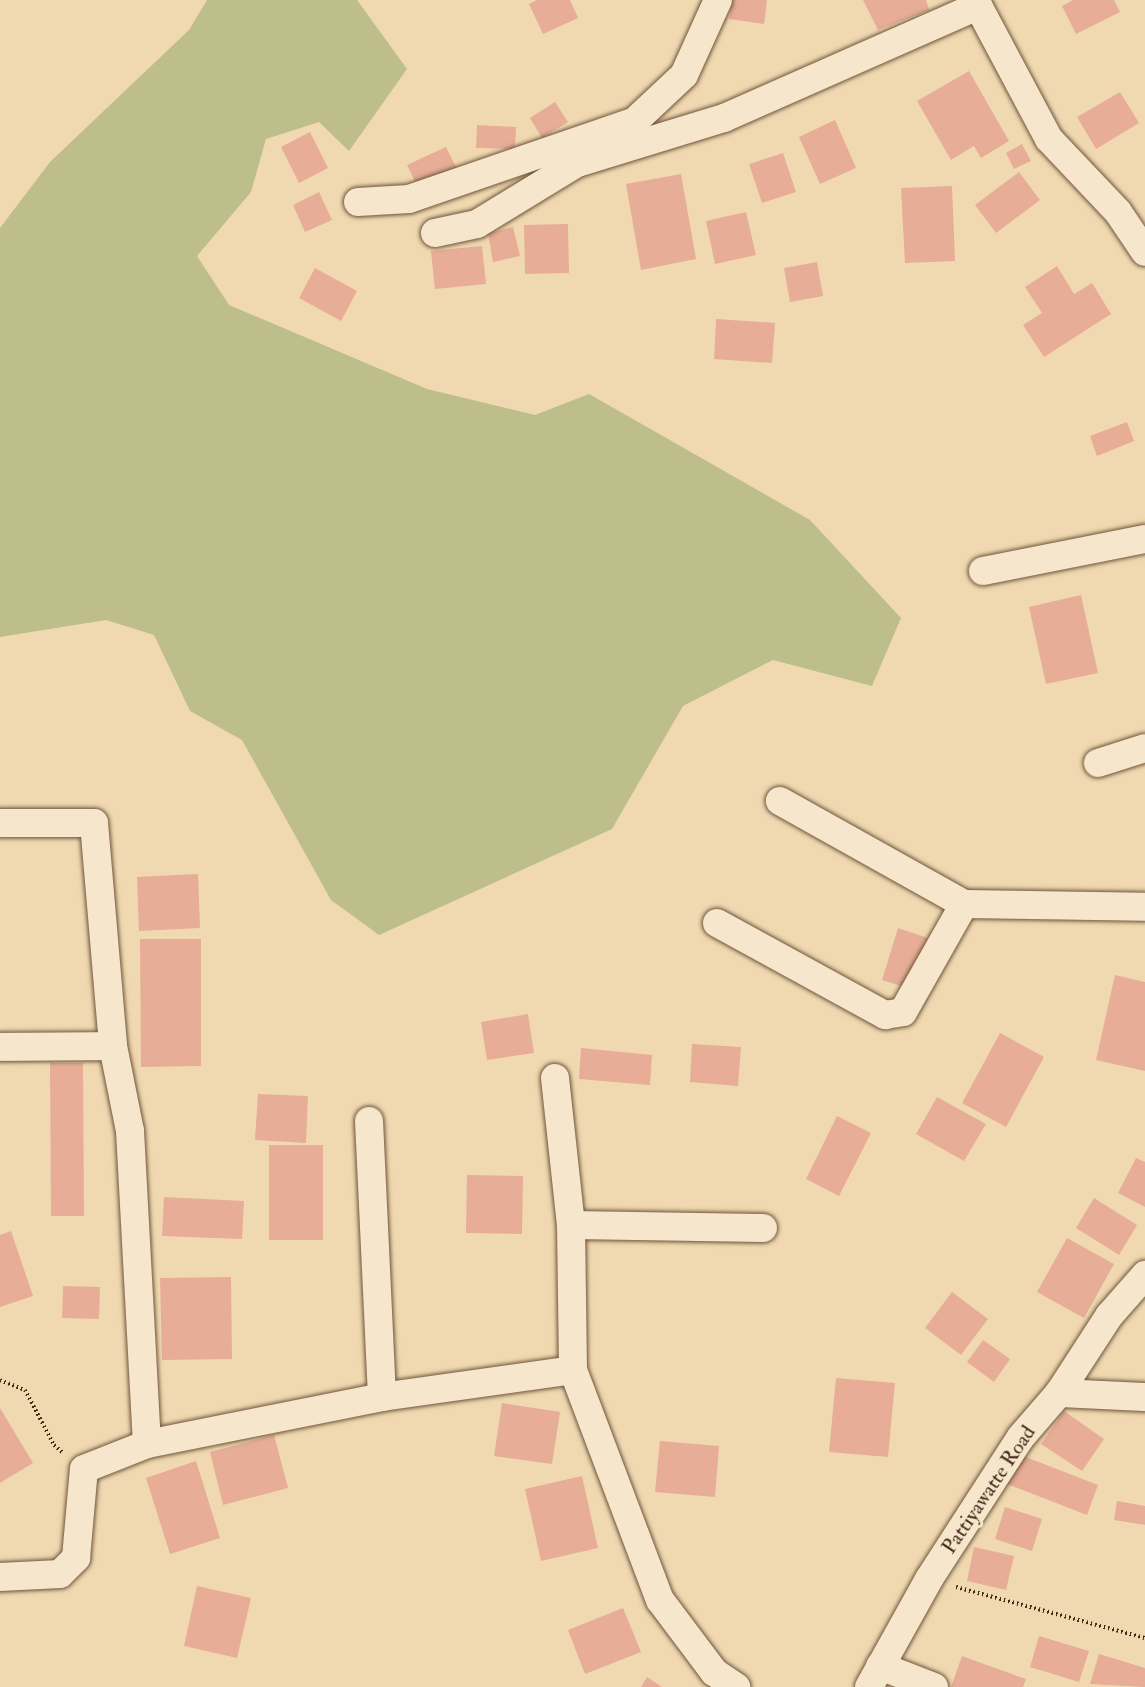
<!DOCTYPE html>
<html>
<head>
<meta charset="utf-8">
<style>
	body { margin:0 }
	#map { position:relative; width:1145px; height:1687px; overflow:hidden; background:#f0d9b1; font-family:"IM FELL Double Pica",serif }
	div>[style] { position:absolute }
	.green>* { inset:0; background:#bdbe89 }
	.building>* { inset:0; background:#e7ad96 }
	.path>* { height:4px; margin-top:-2px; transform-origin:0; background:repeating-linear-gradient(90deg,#452914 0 1.5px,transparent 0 4.5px) }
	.roads { filter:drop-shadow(0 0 2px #70553b) drop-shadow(0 0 2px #70553b) }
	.street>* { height:28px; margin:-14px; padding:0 14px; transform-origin:14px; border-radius:14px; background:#f5e6cc }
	span { translate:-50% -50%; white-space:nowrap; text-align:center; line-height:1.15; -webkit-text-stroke:6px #f5e6cc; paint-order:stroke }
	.street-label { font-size:21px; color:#452914 }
</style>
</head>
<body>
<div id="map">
	<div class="green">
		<div style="clip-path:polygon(207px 0,357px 0,407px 69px,349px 151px,319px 122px,266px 139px,251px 192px,197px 256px,229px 305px,427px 389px,535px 415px,589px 394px,810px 520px,901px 618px,872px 686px,773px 660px,683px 706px,612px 829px,379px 935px,331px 900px,242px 740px,190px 711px,154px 635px,106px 620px,0 637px,0 228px,50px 162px,189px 30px)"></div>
	</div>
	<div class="building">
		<div style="clip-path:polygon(537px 0,570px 0,578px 18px,543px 34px,529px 4px)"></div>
		<div style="clip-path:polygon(732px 0,767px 0,764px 24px,729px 19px)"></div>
		<div style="clip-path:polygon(863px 0,926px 0,929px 10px,878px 30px)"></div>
		<div style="clip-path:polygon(1073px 0,1114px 0,1120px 12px,1076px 34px,1062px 6px)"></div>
		<div style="clip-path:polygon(969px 71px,1009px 141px,981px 158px,974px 146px,951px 160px,917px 101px)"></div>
		<div style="clip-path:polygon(1120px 92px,1139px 123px,1096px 149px,1077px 117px)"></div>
		<div style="clip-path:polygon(555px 102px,568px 122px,542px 138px,530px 118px)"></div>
		<div style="clip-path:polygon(835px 120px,856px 168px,820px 184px,799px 137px)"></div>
		<div style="clip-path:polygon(477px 125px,516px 127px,515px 149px,476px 148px)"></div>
		<div style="clip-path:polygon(310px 132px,328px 168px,299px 183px,281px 147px)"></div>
		<div style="clip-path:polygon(1022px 144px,1031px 161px,1014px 169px,1006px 153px)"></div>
		<div style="clip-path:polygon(446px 147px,458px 171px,419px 190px,407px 165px)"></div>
		<div style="clip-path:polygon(783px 153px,796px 192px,762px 203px,749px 164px)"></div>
		<div style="clip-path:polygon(1019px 172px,1040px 200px,996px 233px,975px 205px)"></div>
		<div style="clip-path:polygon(681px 174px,696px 259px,641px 270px,626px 184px)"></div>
		<div style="clip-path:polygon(952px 186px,955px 261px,905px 263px,901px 188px)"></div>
		<div style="clip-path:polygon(319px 192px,332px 220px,305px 232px,293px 205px)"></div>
		<div style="clip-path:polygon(746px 212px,756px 255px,715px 264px,706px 221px)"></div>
		<div style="clip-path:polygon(568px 224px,569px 273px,525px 274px,524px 225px)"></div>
		<div style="clip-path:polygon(513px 227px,520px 256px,493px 262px,488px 233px)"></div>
		<div style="clip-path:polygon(482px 246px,486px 284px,435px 289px,431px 251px)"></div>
		<div style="clip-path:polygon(817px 262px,823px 296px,790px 302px,784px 268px)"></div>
		<div style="clip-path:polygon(1057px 266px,1074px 294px,1092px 283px,1111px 314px,1044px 357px,1023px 325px,1042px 313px,1025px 287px)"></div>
		<div style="clip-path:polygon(315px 268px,357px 291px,341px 321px,299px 298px)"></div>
		<div style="clip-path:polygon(716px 319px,775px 323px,772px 363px,714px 359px)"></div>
		<div style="clip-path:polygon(1127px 422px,1134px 441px,1097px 456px,1090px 436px)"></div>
		<div style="clip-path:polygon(1081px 595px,1098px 673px,1046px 684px,1029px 607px)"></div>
		<div style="clip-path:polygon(198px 874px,200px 928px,139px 931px,137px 877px)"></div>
		<div style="clip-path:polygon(898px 928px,928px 938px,911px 989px,882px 980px)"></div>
		<div style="clip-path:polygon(140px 939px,201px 939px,201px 1066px,141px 1067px)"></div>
		<div style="clip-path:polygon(1115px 975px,1145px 982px,1145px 1071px,1096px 1060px)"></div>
		<div style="clip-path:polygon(528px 1014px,534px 1053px,487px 1060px,481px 1022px)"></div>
		<div style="clip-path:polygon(1000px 1033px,1044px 1057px,1006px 1127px,962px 1103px)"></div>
		<div style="clip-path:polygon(692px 1044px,741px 1047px,738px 1086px,690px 1082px)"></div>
		<div style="clip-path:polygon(581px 1048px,652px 1055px,650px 1085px,579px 1079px)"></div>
		<div style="clip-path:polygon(50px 1063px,83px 1063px,84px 1216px,51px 1216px)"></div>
		<div style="clip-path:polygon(258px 1094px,308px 1096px,306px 1143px,255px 1140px)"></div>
		<div style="clip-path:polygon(937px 1097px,986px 1124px,964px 1161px,916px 1134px)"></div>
		<div style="clip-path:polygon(837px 1116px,871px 1133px,839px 1196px,806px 1179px)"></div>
		<div style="clip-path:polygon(269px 1145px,323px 1145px,323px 1240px,269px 1240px)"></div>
		<div style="clip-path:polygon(1136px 1158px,1145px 1162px,1145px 1207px,1118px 1193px)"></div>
		<div style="clip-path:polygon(467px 1175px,523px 1176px,522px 1234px,466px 1233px)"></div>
		<div style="clip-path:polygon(164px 1197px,244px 1201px,242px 1239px,162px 1236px)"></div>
		<div style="clip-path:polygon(1094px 1198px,1137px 1225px,1119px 1255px,1076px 1228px)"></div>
		<div style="clip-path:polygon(11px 1231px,33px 1296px,0 1307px,0 1235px)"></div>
		<div style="clip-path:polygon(1067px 1238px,1114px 1264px,1084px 1318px,1037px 1292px)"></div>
		<div style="clip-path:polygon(231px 1277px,232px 1359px,162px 1360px,160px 1278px)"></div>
		<div style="clip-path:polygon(63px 1286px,100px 1287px,99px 1319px,62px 1318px)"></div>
		<div style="clip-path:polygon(952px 1292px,988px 1319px,961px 1355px,925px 1328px)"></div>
		<div style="clip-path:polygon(983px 1340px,1010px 1359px,994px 1382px,967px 1362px)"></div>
		<div style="clip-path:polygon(836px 1378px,895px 1383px,888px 1457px,829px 1452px)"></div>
		<div style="clip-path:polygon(502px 1403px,560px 1412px,552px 1464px,494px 1456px)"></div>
		<div style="clip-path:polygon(0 1408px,33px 1463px,0 1483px)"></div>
		<div style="clip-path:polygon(1064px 1411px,1104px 1439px,1082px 1471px,1041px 1444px)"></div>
		<div style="clip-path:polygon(274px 1435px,288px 1488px,223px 1505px,210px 1452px)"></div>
		<div style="clip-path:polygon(660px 1441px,719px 1446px,715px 1497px,655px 1492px)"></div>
		<div style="clip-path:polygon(1013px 1452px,1098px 1485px,1087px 1515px,1002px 1482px)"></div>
		<div style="clip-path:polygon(196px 1461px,220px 1538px,170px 1554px,146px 1478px)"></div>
		<div style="clip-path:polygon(582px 1476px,598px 1548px,541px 1561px,525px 1489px)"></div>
		<div style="clip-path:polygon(1117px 1501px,1145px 1506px,1145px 1525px,1114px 1520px)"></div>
		<div style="clip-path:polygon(1005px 1507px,1042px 1519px,1032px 1551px,995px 1539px)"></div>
		<div style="clip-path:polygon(974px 1547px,1014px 1556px,1006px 1590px,967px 1581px)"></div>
		<div style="clip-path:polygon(197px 1586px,251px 1598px,237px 1658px,184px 1646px)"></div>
		<div style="clip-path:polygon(623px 1608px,641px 1652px,585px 1674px,568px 1630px)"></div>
		<div style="clip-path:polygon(1039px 1636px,1089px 1651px,1079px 1682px,1030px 1667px)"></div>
		<div style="clip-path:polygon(1099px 1654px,1145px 1668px,1145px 1687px,1090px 1684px)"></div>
		<div style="clip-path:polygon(962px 1656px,1026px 1679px,1023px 1687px,951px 1687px)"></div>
		<div style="clip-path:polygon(647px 1677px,662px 1687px,641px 1687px)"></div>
	</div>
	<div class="path">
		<div style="left:0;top:1380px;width:27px;rotate:22deg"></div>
		<div style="left:25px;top:1390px;width:62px;rotate:62.2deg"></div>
		<div style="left:54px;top:1445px;width:11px;rotate:41deg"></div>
		<div style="left:956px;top:1587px;width:196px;rotate:15.1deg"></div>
	</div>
	<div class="roads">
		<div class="street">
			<div style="left:975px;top:0;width:157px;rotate:62deg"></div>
			<div style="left:1049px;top:139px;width:100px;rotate:46.6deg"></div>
			<div style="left:1118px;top:212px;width:48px;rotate:56deg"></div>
			<div style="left:358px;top:202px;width:51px;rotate:-3.4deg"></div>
			<div style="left:409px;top:199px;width:239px;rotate:-19deg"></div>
			<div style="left:635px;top:121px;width:67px;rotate:-43.2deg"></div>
			<div style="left:684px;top:75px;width:82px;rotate:-65.6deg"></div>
			<div style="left:435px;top:233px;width:43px;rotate:-12.1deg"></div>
			<div style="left:477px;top:224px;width:117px;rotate:-31.4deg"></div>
			<div style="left:577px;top:163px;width:154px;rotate:-17deg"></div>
			<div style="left:724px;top:118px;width:278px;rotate:-23.8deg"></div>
			<div style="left:983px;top:571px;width:165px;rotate:-11.2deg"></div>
			<div style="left:1098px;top:763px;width:49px;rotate:-17.7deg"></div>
			<div style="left:0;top:823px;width:94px"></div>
			<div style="left:94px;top:823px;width:224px;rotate:85.1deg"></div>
			<div style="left:113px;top:1046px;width:87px;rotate:78.7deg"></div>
			<div style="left:130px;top:1131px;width:313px;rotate:86.9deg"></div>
			<div style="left:964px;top:904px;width:181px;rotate:0.9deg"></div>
			<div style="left:717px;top:923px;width:192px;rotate:28.7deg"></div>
			<div style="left:885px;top:1015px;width:18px;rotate:-9deg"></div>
			<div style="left:903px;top:1012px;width:124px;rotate:-60.5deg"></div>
			<div style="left:964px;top:904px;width:211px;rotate:-150.8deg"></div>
			<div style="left:0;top:1047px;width:113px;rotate:-0.5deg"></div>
			<div style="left:555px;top:1078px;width:148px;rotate:83.8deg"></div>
			<div style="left:571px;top:1225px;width:145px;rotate:89.2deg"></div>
			<div style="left:369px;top:1121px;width:276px;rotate:87.3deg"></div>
			<div style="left:571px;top:1225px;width:192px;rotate:0.9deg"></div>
			<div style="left:1059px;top:1393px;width:86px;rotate:2.7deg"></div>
			<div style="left:0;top:1577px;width:60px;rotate:-2.9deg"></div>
			<div style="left:60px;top:1574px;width:23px;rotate:-45deg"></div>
			<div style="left:76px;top:1558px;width:89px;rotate:-84.9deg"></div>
			<div style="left:84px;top:1469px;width:68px;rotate:-21.6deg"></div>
			<div style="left:147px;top:1444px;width:240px;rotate:-11.3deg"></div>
			<div style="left:382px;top:1397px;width:193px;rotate:-8deg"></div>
			<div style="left:573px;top:1370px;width:246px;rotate:69.3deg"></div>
			<div style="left:660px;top:1600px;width:90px;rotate:53.1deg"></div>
			<div style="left:714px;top:1672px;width:27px;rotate:34deg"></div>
			<div style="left:880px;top:1666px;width:58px;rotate:21.3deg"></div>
			<div style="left:869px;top:1687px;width:124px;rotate:-60.9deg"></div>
			<div style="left:929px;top:1579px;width:169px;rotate:-57.1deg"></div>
			<div style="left:1021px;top:1437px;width:58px;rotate:-49.2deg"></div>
			<div style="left:1059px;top:1393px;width:92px;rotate:-57deg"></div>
			<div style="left:1109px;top:1316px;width:55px;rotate:-48.7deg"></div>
		</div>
	</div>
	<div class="street-label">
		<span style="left:989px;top:1490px;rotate:-56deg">Pattiyawatte Road</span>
	</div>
</div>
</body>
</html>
